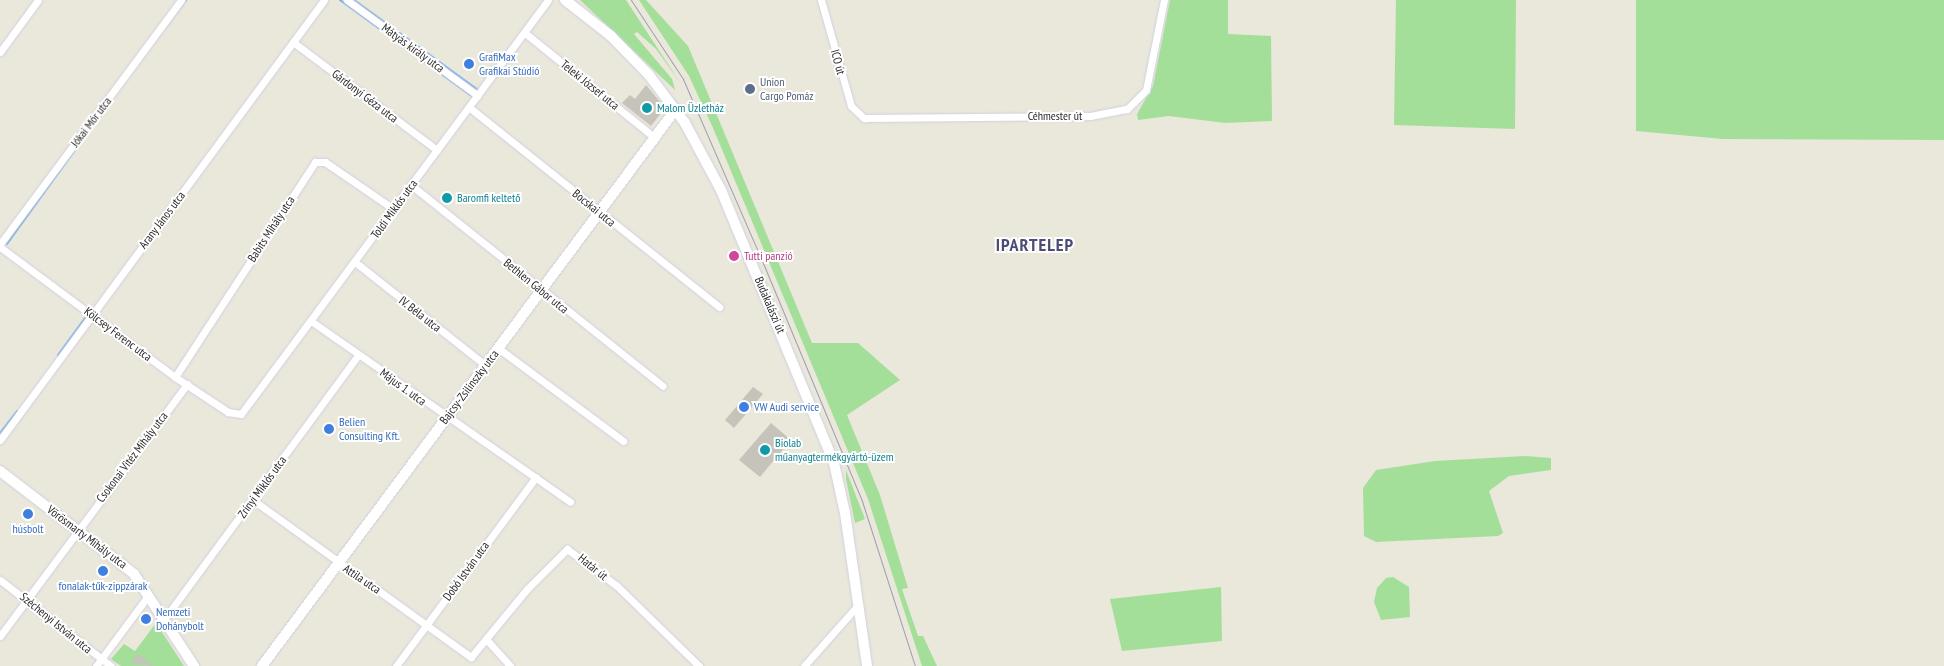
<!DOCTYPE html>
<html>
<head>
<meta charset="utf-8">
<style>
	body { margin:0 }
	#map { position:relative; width:1944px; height:666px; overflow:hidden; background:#eae7db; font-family:"PT Sans Narrow",sans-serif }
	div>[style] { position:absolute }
	.green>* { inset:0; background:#a4df9a }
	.stream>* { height:2px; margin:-1px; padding:0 1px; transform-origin:1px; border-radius:1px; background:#73b1e8 }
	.building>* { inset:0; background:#c6c3bb }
	.roads { filter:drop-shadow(0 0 1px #d1d0e1) drop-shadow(0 0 1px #d1d0e1) }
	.street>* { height:7px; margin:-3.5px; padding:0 3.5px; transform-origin:3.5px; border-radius:3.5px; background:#fff }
	.secondary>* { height:10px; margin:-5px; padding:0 5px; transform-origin:5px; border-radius:5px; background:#fff }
	.tram>* { height:1px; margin:-0.5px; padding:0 0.5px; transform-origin:0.5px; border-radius:0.5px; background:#9f9eb2 }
	.dots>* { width:14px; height:14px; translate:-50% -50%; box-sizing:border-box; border:2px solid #fff; border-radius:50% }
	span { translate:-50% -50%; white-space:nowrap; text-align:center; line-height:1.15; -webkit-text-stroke:4px #fff; paint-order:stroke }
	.street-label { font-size:12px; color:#292929 }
	.shop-label { font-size:12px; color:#366cbe }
	.left { translate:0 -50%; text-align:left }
	.service-label { font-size:12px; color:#4e5e75 }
	.culture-label { font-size:12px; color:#0d838f }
	.hotel-label { font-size:12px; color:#b23c85 }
	.district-label { font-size:18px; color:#4c4c77; font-weight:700; letter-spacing:1px }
</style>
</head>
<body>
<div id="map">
	<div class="green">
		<div style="clip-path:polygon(580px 0,626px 0,679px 81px,656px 49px,637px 32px,634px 34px,672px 79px,675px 90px)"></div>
		<div style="clip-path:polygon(639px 0,646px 0,688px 46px,812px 343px,858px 343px,900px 380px,847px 415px,880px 495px,908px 588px,902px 589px,918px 636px,923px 636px,937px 666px,922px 666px,868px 499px,713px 128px,689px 76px)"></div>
		<div style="clip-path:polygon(1170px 0,1228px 0,1228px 34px,1271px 36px,1272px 121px,1225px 123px,1169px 116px,1138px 120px,1137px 114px,1153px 86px)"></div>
		<div style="clip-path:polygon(1396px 0,1516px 0,1515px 129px,1394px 125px)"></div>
		<div style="clip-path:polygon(1636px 0,1944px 0,1944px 140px,1723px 139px,1636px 131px)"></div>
		<div style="clip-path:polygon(1525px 456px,1551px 458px,1551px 470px,1509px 476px,1489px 491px,1503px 533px,1498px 536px,1376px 542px,1364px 536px,1363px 488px,1376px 470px,1435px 461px)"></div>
		<div style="clip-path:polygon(846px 470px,865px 519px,855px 523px,846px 479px)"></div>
		<div style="clip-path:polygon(1393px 577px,1409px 587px,1410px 617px,1381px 620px,1374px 602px,1377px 588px,1386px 578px)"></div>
		<div style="clip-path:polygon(1221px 587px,1222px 641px,1122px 651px,1110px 599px)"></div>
		<div style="clip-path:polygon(156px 623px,184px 666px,121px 666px,111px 659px,124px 644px,135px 651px)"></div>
	</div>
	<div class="stream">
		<div style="left:340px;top:0;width:165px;rotate:36.1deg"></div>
		<div style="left:354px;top:0;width:153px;rotate:36deg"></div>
		<div style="left:136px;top:66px;width:83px;rotate:-52.9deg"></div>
		<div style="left:7px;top:244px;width:195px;rotate:-54.2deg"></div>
		<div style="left:58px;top:355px;width:51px;rotate:-53.8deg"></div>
		<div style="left:0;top:433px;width:28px;rotate:-52deg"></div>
	</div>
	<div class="building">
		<div style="clip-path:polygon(646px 85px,665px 108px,651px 126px,622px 103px,630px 95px,635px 99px)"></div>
		<div style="clip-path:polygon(753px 387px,763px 394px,734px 428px,725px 420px)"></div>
		<div style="clip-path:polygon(771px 423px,791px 440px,760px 477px,739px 460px)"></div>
		<div style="clip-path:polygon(138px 654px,154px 666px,131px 663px)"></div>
	</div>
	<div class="roads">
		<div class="street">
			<div style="left:347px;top:0;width:162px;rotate:36.2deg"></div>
			<div style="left:821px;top:0;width:110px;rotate:74.2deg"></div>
			<div style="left:851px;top:106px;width:18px;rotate:43deg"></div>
			<div style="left:864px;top:118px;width:226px;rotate:-0.5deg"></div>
			<div style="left:1090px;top:116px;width:38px;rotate:-11deg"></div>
			<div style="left:1127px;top:109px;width:27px;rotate:-45deg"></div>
			<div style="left:1146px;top:90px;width:92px;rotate:-78.7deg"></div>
			<div style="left:525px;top:33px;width:166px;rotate:38.9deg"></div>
			<div style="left:293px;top:42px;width:180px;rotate:36.9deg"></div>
			<div style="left:0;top:52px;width:64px;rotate:-53.8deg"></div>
			<div style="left:470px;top:108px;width:319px;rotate:38.6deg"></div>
			<div style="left:411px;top:185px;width:322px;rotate:38.6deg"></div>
			<div style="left:0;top:244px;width:304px;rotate:-53.4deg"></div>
			<div style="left:0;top:247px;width:218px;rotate:36.6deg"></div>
			<div style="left:175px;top:377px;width:64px;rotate:33.4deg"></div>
			<div style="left:228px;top:412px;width:13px;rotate:9deg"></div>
			<div style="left:241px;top:414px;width:515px;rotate:-53.44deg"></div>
			<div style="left:355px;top:262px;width:166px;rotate:38.4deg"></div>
			<div style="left:311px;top:321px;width:316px;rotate:34.9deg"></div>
			<div style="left:498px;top:348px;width:156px;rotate:36.6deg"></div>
			<div style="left:175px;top:377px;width:257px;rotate:-56.9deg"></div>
			<div style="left:315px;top:162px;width:10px"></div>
			<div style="left:325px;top:162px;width:85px;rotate:34.4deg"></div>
			<div style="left:0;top:440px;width:546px;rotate:-53.63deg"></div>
			<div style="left:253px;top:500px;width:269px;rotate:35.8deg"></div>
			<div style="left:471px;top:657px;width:88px;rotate:-50.5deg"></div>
			<div style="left:527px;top:589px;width:57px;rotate:-45deg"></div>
			<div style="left:567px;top:549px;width:62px;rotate:36.5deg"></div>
			<div style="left:617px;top:586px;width:115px;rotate:44.3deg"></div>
			<div style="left:0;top:580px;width:140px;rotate:37.8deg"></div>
			<div style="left:165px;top:618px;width:326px;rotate:-53.7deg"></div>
			<div style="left:0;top:636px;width:314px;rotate:-53.4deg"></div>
			<div style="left:486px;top:639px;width:36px;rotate:48deg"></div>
			<div style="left:96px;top:666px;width:87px;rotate:-53.4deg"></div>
			<div style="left:396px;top:666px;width:235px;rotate:-53.5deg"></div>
			<div style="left:804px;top:666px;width:81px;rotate:-48.5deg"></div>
		</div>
		<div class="secondary">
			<div style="left:565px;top:0;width:58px;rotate:38deg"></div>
			<div style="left:611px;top:36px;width:54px;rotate:45.7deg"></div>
			<div style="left:649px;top:75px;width:60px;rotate:53.1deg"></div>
			<div style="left:685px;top:123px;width:76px;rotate:61.8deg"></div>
			<div style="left:721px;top:190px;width:295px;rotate:67.5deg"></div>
			<div style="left:834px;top:463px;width:51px;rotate:77.6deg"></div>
			<div style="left:845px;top:513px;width:155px;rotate:81.8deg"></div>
			<div style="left:0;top:471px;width:169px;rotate:37.5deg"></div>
			<div style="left:134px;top:574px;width:110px;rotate:56.9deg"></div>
			<div style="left:262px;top:666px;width:694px;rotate:-53.38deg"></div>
		</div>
	</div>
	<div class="tram">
		<div style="left:631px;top:0;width:95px;rotate:56.6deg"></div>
		<div style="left:683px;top:79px;width:201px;rotate:66.5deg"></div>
		<div style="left:763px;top:263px;width:258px;rotate:67.4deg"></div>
		<div style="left:862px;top:501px;width:173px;rotate:72.2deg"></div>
	</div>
	<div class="dots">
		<div style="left:469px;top:64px;background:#3f7fe0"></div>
		<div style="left:750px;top:89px;background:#5c6f8a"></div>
		<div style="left:647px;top:108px;background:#0f9aa8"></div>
		<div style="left:447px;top:198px;background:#0f9aa8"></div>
		<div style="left:734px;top:256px;background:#d1479c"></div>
		<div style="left:744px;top:407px;background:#3f7fe0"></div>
		<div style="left:329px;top:429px;background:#3f7fe0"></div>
		<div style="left:765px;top:450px;background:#0f9aa8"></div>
		<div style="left:28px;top:514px;background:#3f7fe0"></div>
		<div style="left:103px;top:571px;background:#3f7fe0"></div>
		<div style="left:146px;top:619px;background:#3f7fe0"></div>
	</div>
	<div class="street-label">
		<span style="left:413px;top:48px;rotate:36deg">Mátyás király utca</span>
		<span style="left:838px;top:62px;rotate:75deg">ICO út</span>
		<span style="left:590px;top:85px;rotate:39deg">Teleki József utca</span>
		<span style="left:365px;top:96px;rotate:37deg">Gárdonyi Géza utca</span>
		<span style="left:1055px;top:116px">Céhmester út</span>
		<span style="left:91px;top:122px;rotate:-53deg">Jókai Mór utca</span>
		<span style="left:594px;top:208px;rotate:39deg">Bocskai utca</span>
		<span style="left:394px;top:209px;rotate:-54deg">Toldi Miklós utca</span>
		<span style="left:162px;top:220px;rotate:-53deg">Arany János utca</span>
		<span style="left:271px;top:229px;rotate:-57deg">Babits Mihály utca</span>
		<span style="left:536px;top:286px;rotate:39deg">Bethlen Gábor utca</span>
		<span style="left:770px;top:305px;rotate:67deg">Budakalászi út</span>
		<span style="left:420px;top:314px;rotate:38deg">IV. Béla utca</span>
		<span style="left:118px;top:334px;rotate:37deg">Kölcsey Ferenc utca</span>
		<span style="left:403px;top:387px;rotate:36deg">Május 1. utca</span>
		<span style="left:469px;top:387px;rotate:-53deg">Bajcsy-Zsilinszky utca</span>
		<span style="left:132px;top:457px;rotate:-53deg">Csokonai Vitéz Mihály utca</span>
		<span style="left:262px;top:487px;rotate:-54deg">Zrínyi Miklós utca</span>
		<span style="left:87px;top:537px;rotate:37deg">Vörösmarty Mihály utca</span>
		<span style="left:593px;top:567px;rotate:39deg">Határ út</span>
		<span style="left:466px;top:571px;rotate:-54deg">Dobó István utca</span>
		<span style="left:362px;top:579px;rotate:34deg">Attila utca</span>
		<span style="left:56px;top:623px;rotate:39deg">Széchenyi István utca</span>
	</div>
	<div class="shop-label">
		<span class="left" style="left:479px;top:64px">GrafiMax<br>Grafikai Stúdió</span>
		<span class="left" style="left:754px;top:407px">VW Audi service</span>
		<span class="left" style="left:339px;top:429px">Belien<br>Consulting Kft.</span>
		<span style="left:28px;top:529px">húsbolt</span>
		<span style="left:103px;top:586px">fonalak-tűk-zippzárak</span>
		<span class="left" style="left:156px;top:619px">Nemzeti<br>Dohánybolt</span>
	</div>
	<div class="service-label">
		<span class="left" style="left:760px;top:89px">Union<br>Cargo Pomáz</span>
	</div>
	<div class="culture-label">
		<span class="left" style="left:657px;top:108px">Malom Üzletház</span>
		<span class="left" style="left:457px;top:198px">Baromfi keltető</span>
		<span class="left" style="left:775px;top:450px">Biolab<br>műanyagtermékgyártó-üzem</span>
	</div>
	<div class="hotel-label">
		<span class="left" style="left:744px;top:256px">Tutti panzió</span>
	</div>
	<div class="district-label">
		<span style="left:1035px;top:245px">IPARTELEP</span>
	</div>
</div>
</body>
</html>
